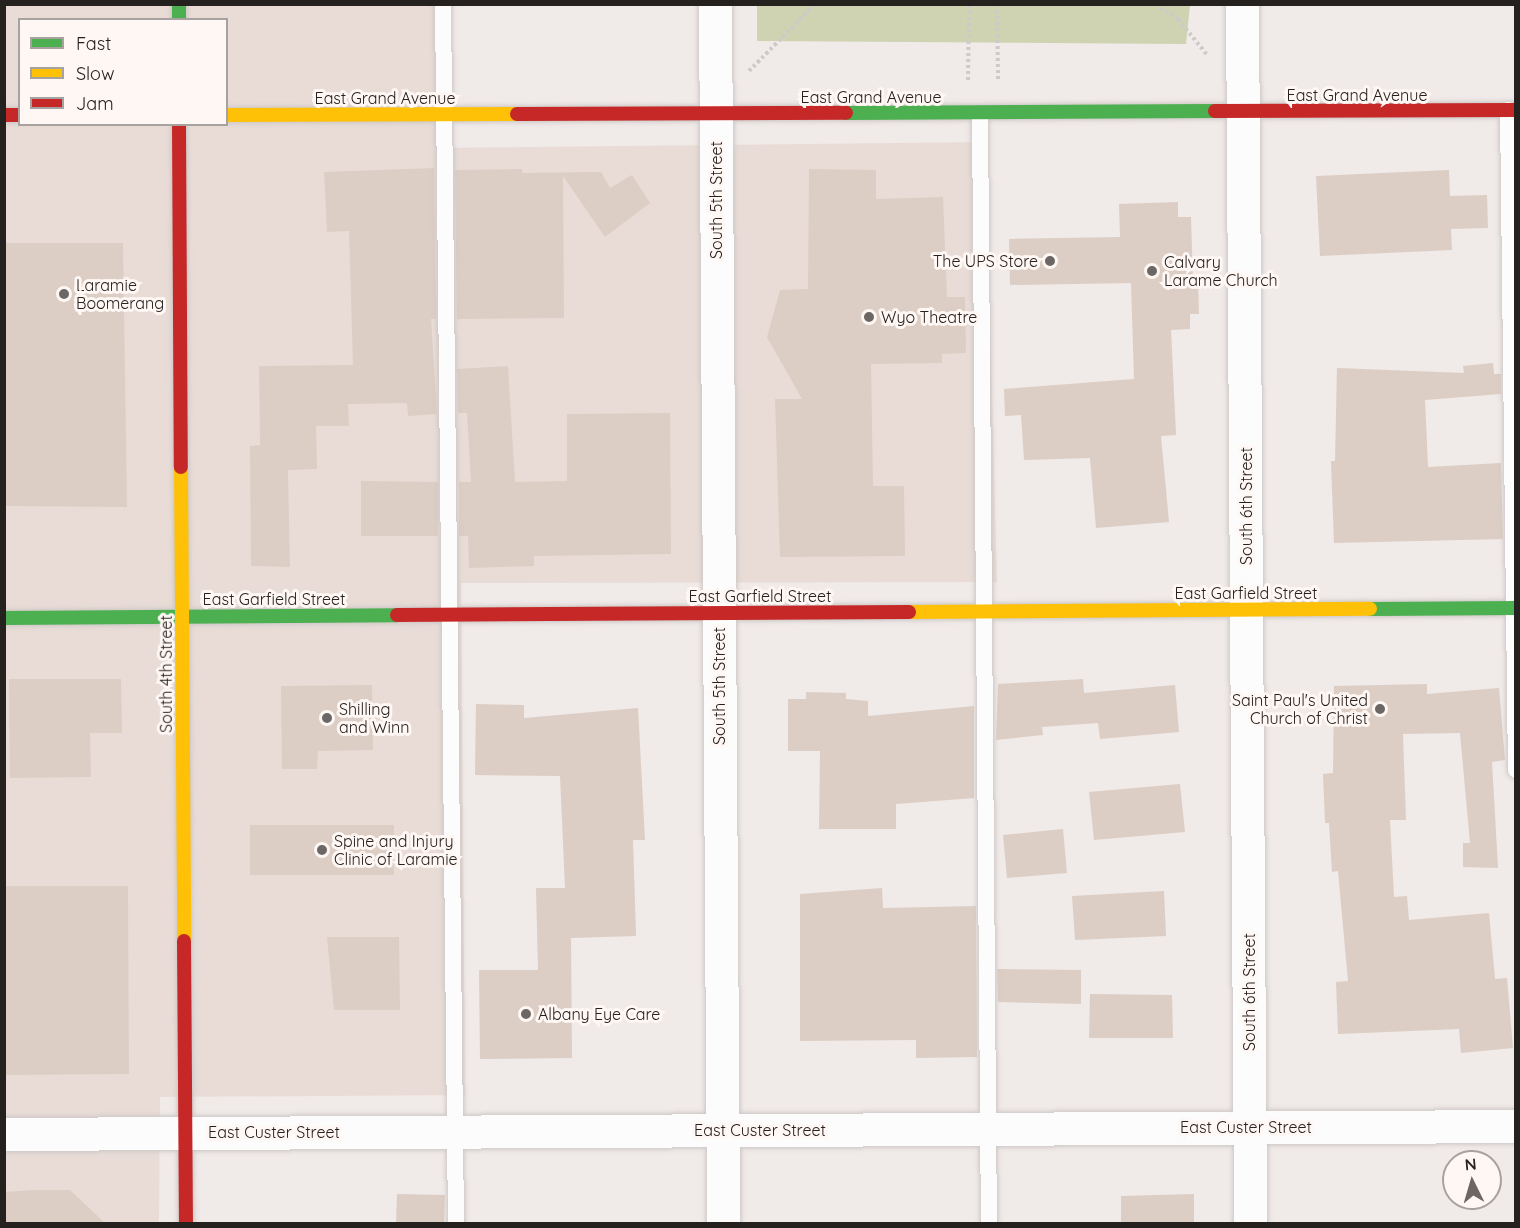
<!DOCTYPE html>
<html>
<head>
<meta charset="utf-8">
<style>
	body { margin:0 }
	#map { position:relative; width:1520px; height:1228px; overflow:hidden; background:#f0eae8; font-family:Quicksand,sans-serif }
	div>[style] { position:absolute }
	.built>* { inset:0; background:#e9dcd7 }
	.green>* { inset:0; background:#d0d3b1 }
	.building>* { inset:0; background:#dccec4 }
	.path>* { height:4px; margin-top:-2px; transform-origin:0; background:repeating-linear-gradient(90deg,#cdcaca 0 3px,transparent 0 6px) }
	.roads { filter:drop-shadow(0 0 2px #cdc8c6) drop-shadow(0 0 2px #cdc8c6) }
	.lane>* { height:16px; margin:-8px; padding:0 8px; transform-origin:8px; border-radius:8px; background:#fdfcfc }
	.street>* { height:33px; margin:-16.5px; padding:0 16.5px; transform-origin:16.5px; border-radius:16.5px; background:#fdfcfc }
	.fast>* { height:14px; margin:-7px; padding:0 7px; transform-origin:7px; border-radius:7px; background:#4caf50 }
	.slow>* { height:14px; margin:-7px; padding:0 7px; transform-origin:7px; border-radius:7px; background:#ffc107 }
	.jam>* { height:14px; margin:-7px; padding:0 7px; transform-origin:7px; border-radius:7px; background:#c62828 }
	.dots>* { width:16px; height:16px; translate:-50% -50%; box-sizing:border-box; border:3px solid #fef7f4; border-radius:50% }
	span { translate:-50% -50%; white-space:nowrap; text-align:center; line-height:1.15; -webkit-text-stroke:6px #fef7f4; paint-order:stroke }
	.street-label { font-size:16px; color:#25211f }
	.poi-label { font-size:16px; color:#25211f }
	.right { translate:-100% -50%; text-align:right }
	.left { translate:0 -50%; text-align:left }
	.frame { position:absolute; inset:0; border:6px solid #25211f; pointer-events:none }
	.legend { position:absolute; left:18px; top:18px; width:210px; height:108px; box-sizing:border-box; background:#fef7f4; border:2px solid #a7a19f; margin:0; padding:8px 10px; list-style:none; font-size:18px; color:#25211f }
	.legend li { display:flex; align-items:center; gap:12px; height:30px }
	.legend b { width:30px; border:2px solid #a7a19f }
	.north { position:absolute; left:1442px; top:1150px; width:60px; height:60px; box-sizing:border-box; background:#fef7f4; border:2px solid #a7a19f; border-radius:50%; rotate:355deg; font-size:16px; font-weight:700; line-height:24px; text-align:center; color:#25211f }
	.north::after { content:''; display:block; margin:auto; width:21px; height:27px; background:#6c6765; clip-path:polygon(50% 0,100% 100%,50% 72%,0 100%) }
</style>
</head>
<body>
<div id="map">
	<div class="built">
		<div style="clip-path:polygon(evenodd,5px 5px,436px 5px,438px 148px,985px 142px,997px 582px,461px 583px,465px 1095px,160px 1097px,159px 1223px,5px 1224px,5px 5px,20px 20px,226px 20px,226px 124px,20px 124px,20px 20px)"></div>
	</div>
	<div class="green">
		<div style="clip-path:polygon(757px 5px,757px 4px,1190px 5px,1186px 44px,757px 41px)"></div>
	</div>
	<div class="building">
		<div style="clip-path:polygon(434px 168px,436px 319px,431px 319px,437px 414px,408px 416px,407px 403px,348px 404px,349px 426px,316px 426px,317px 469px,288px 470px,290px 567px,251px 566px,250px 446px,260px 445px,259px 366px,353px 365px,349px 231px,327px 232px,324px 172px)"></div>
		<div style="clip-path:polygon(522px 169px,522px 173px,601px 172px,610px 188px,632px 175px,650px 203px,605px 237px,563px 176px,564px 318px,457px 319px,455px 170px)"></div>
		<div style="clip-path:polygon(809px 169px,876px 170px,876px 199px,943px 197px,947px 297px,965px 297px,966px 353px,942px 354px,942px 363px,871px 364px,873px 486px,904px 486px,905px 556px,780px 557px,775px 399px,802px 399px,767px 337px,780px 290px,808px 289px)"></div>
		<div style="clip-path:polygon(1449px 170px,1450px 196px,1487px 195px,1488px 228px,1451px 229px,1452px 250px,1320px 256px,1316px 176px)"></div>
		<div style="clip-path:polygon(1178px 202px,1178px 217px,1191px 217px,1193px 282px,1198px 282px,1199px 314px,1190px 314px,1190px 329px,1171px 330px,1176px 435px,1161px 436px,1169px 522px,1096px 528px,1090px 458px,1024px 460px,1021px 415px,1005px 416px,1004px 389px,1134px 379px,1131px 283px,1010px 285px,1009px 239px,1120px 237px,1119px 204px)"></div>
		<div style="clip-path:polygon(4px 243px,123px 243px,127px 507px,4px 506px)"></div>
		<div style="clip-path:polygon(1493px 363px,1494px 374px,1501px 374px,1501px 394px,1425px 400px,1428px 467px,1501px 463px,1503px 539px,1334px 543px,1331px 461px,1335px 461px,1337px 368px,1464px 373px,1463px 366px)"></div>
		<div style="clip-path:polygon(508px 366px,515px 482px,567px 481px,567px 414px,670px 413px,671px 554px,534px 556px,534px 566px,469px 568px,468px 536px,459px 536px,459px 482px,471px 482px,467px 413px,458px 413px,457px 369px)"></div>
		<div style="clip-path:polygon(361px 481px,438px 482px,438px 536px,361px 536px)"></div>
		<div style="clip-path:polygon(9px 679px,121px 679px,122px 733px,90px 733px,91px 777px,10px 778px)"></div>
		<div style="clip-path:polygon(1083px 679px,1084px 693px,1175px 685px,1179px 732px,1100px 739px,1098px 723px,1042px 727px,1043px 735px,996px 740px,998px 684px)"></div>
		<div style="clip-path:polygon(1427px 684px,1427px 694px,1499px 688px,1505px 760px,1492px 762px,1498px 868px,1463px 867px,1463px 843px,1470px 843px,1460px 733px,1403px 734px,1406px 820px,1390px 820px,1394px 897px,1407px 896px,1409px 920px,1489px 913px,1495px 979px,1507px 978px,1513px 1048px,1461px 1053px,1459px 1029px,1338px 1034px,1336px 982px,1348px 981px,1338px 871px,1332px 872px,1329px 823px,1325px 823px,1323px 774px,1333px 773px,1334px 686px)"></div>
		<div style="clip-path:polygon(372px 685px,373px 750px,318px 751px,317px 769px,282px 769px,281px 686px)"></div>
		<div style="clip-path:polygon(806px 692px,846px 693px,846px 699px,868px 701px,868px 716px,974px 706px,974px 798px,896px 804px,896px 829px,819px 829px,820px 751px,788px 751px,788px 699px,806px 699px)"></div>
		<div style="clip-path:polygon(476px 704px,524px 705px,524px 718px,638px 708px,645px 840px,633px 840px,636px 936px,571px 938px,572px 1058px,480px 1059px,479px 970px,538px 970px,536px 888px,565px 888px,560px 776px,475px 775px)"></div>
		<div style="clip-path:polygon(1180px 784px,1185px 832px,1094px 840px,1089px 792px)"></div>
		<div style="clip-path:polygon(250px 825px,394px 825px,394px 875px,250px 875px)"></div>
		<div style="clip-path:polygon(1063px 829px,1067px 873px,1007px 878px,1003px 835px)"></div>
		<div style="clip-path:polygon(4px 886px,128px 886px,129px 1074px,4px 1075px)"></div>
		<div style="clip-path:polygon(882px 888px,883px 908px,976px 906px,977px 1057px,916px 1058px,916px 1040px,800px 1041px,800px 894px)"></div>
		<div style="clip-path:polygon(1164px 891px,1166px 936px,1075px 940px,1072px 896px)"></div>
		<div style="clip-path:polygon(327px 937px,399px 937px,400px 1010px,334px 1010px)"></div>
		<div style="clip-path:polygon(997px 969px,1081px 970px,1081px 1004px,998px 1002px)"></div>
		<div style="clip-path:polygon(1090px 994px,1172px 995px,1173px 1038px,1089px 1038px)"></div>
		<div style="clip-path:polygon(35px 1190px,70px 1190px,106px 1224px,4px 1224px,4px 1192px)"></div>
		<div style="clip-path:polygon(397px 1194px,445px 1195px,444px 1224px,396px 1224px)"></div>
		<div style="clip-path:polygon(1194px 1194px,1194px 1224px,1121px 1224px,1121px 1196px)"></div>
	</div>
	<div class="path">
		<div style="left:997px;top:4px;width:75px;rotate:89.2deg"></div>
		<div style="left:1156px;top:4px;width:27px;rotate:34deg"></div>
		<div style="left:1178px;top:19px;width:48px;rotate:51deg"></div>
		<div style="left:749px;top:71px;width:94px;rotate:-45.4deg"></div>
		<div style="left:968px;top:80px;width:76px;rotate:-89.2deg"></div>
	</div>
	<div class="roads">
		<div class="lane">
			<div style="left:443px;top:4px;width:1220px;rotate:89.39deg"></div>
			<div style="left:1508px;top:110px;width:660px;rotate:89.31deg"></div>
			<div style="left:980px;top:114px;width:1110px;rotate:89.54deg"></div>
		</div>
		<div class="street">
			<div style="left:715px;top:4px;width:1220px;rotate:89.62deg"></div>
			<div style="left:1242px;top:4px;width:1220px;rotate:89.62deg"></div>
			<div style="left:4px;top:1134px;width:1512px;rotate:-0.3deg"></div>
		</div>
		<div class="fast">
			<div style="left:179px;top:4px;width:16px;rotate:90deg"></div>
			<div style="left:846px;top:113px;width:369px;rotate:-0.3deg"></div>
			<div style="left:1370px;top:609px;width:146px;rotate:-0.4deg"></div>
			<div style="left:4px;top:618px;width:393px;rotate:-0.4deg"></div>
		</div>
		<div class="slow">
			<div style="left:226px;top:115px;width:291px;rotate:-0.2deg"></div>
			<div style="left:181px;top:467px;width:474px;rotate:89.6deg"></div>
			<div style="left:909px;top:612px;width:461px;rotate:-0.4deg"></div>
		</div>
		<div class="jam">
			<div style="left:1215px;top:111px;width:301px;rotate:-0.2deg"></div>
			<div style="left:517px;top:114px;width:329px;rotate:-0.2deg"></div>
			<div style="left:4px;top:115px;width:16px"></div>
			<div style="left:179px;top:124px;width:343px;rotate:89.7deg"></div>
			<div style="left:397px;top:615px;width:512px;rotate:-0.34deg"></div>
			<div style="left:184px;top:941px;width:283px;rotate:89.6deg"></div>
		</div>
	</div>
	<div class="dots">
		<div style="left:1050px;top:261px;background:#6c6765"></div>
		<div style="left:1152px;top:271px;background:#6c6765"></div>
		<div style="left:64px;top:294px;background:#6c6765"></div>
		<div style="left:869px;top:317px;background:#6c6765"></div>
		<div style="left:1380px;top:709px;background:#6c6765"></div>
		<div style="left:327px;top:718px;background:#6c6765"></div>
		<div style="left:322px;top:850px;background:#6c6765"></div>
		<div style="left:526px;top:1014px;background:#6c6765"></div>
	</div>
	<div class="street-label">
		<span style="left:1357px;top:95px">East Grand Avenue</span>
		<span style="left:871px;top:97px">East Grand Avenue</span>
		<span style="left:385px;top:98px">East Grand Avenue</span>
		<span style="left:716px;top:200px;rotate:-90deg">South 5th Street</span>
		<span style="left:1246px;top:506px;rotate:-90deg">South 6th Street</span>
		<span style="left:1246px;top:593px">East Garfield Street</span>
		<span style="left:760px;top:596px">East Garfield Street</span>
		<span style="left:274px;top:599px">East Garfield Street</span>
		<span style="left:166px;top:674px;rotate:-90deg">South 4th Street</span>
		<span style="left:719px;top:686px;rotate:-90deg">South 5th Street</span>
		<span style="left:1249px;top:992px;rotate:-90deg">South 6th Street</span>
		<span style="left:1246px;top:1127px">East Custer Street</span>
		<span style="left:760px;top:1130px">East Custer Street</span>
		<span style="left:274px;top:1132px">East Custer Street</span>
	</div>
	<div class="poi-label">
		<span class="right" style="left:1038px;top:261px">The UPS Store</span>
		<span class="left" style="left:1164px;top:271px">Calvary<br>Larame Church</span>
		<span class="left" style="left:76px;top:294px">Laramie<br>Boomerang</span>
		<span class="left" style="left:881px;top:317px">Wyo Theatre</span>
		<span class="right" style="left:1368px;top:709px">Saint Paul's United<br>Church of Christ</span>
		<span class="left" style="left:339px;top:718px">Shilling<br>and Winn</span>
		<span class="left" style="left:334px;top:850px">Spine and Injury<br>Clinic of Laramie</span>
		<span class="left" style="left:538px;top:1014px">Albany Eye Care</span>
	</div>
	<div class="frame"></div>
	<ul class="legend">
	<li><b style="height:8px;background:#4caf50"></b>Fast</li>
	<li><b style="height:8px;background:#ffc107"></b>Slow</li>
	<li><b style="height:8px;background:#c62828"></b>Jam</li>
	</ul>
	<div class="north">N</div>
</div>
</body>
</html>
